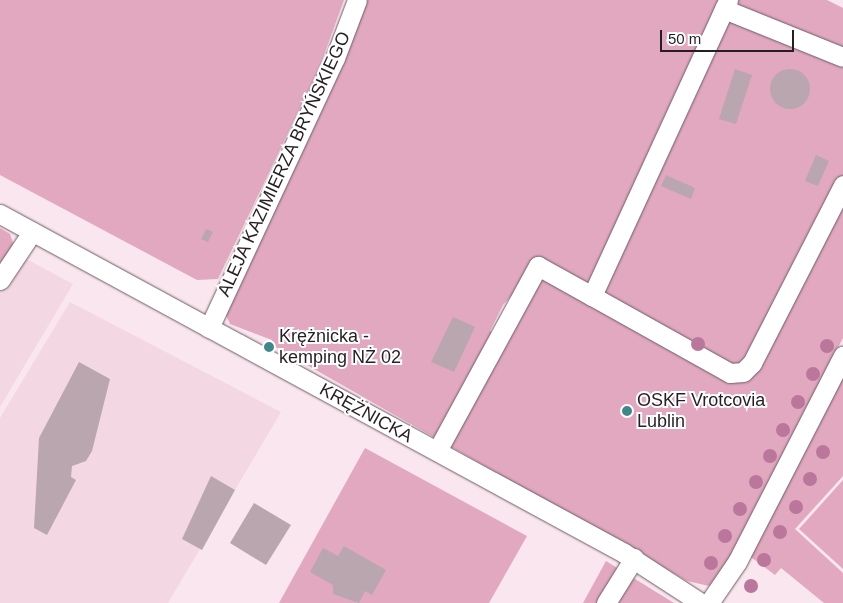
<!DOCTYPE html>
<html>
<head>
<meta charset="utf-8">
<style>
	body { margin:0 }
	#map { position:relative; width:843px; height:603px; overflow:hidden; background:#fae6ee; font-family:Helvetica,sans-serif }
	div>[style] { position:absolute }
	.built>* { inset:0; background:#f3d7e2 }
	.green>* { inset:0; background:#e1a8c0 }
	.building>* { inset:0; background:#baa6ae }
	.round { border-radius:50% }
	.roads { filter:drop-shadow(0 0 1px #6d5c63) drop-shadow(0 0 1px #6d5c63) }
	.minor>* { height:19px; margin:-9.5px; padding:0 9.5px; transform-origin:9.5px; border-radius:9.5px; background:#fff }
	.trees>* { width:14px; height:14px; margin:-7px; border-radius:50%; background:#bb769c }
	.dots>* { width:14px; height:14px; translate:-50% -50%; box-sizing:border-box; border:2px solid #fff; border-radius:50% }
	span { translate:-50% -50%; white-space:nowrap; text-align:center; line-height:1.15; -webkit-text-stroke:4px #fff; paint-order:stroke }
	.street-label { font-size:18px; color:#261f22 }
	.poi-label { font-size:18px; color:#261f22 }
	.left { translate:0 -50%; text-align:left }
	.scale { position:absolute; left:660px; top:30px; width:134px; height:22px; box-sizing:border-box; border:2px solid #261f22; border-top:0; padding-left:6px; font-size:15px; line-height:18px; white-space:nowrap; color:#261f22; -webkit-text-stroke:4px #fff; paint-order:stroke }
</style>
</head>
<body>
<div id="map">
	<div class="built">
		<div style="clip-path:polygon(0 245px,73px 284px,0 407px)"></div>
		<div style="clip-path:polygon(70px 302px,281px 412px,168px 603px,0 603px,0 418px)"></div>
	</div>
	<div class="green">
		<div style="clip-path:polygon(0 0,344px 0,320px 66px,218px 279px,197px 280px,0 175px)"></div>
		<div style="clip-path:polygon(364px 0,726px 0,592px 296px,538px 266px,503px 305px,490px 331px,504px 338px,539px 273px,593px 300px,733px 0,827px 0,843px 8px,843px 338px,719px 579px,709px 586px,687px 581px,270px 344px,272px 340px,230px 324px,225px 313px)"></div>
		<div style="clip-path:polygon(0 228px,10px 234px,14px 246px,0 263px)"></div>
		<div style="clip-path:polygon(843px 371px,843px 476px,795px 529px,843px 573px,843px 603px,824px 603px,781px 568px,775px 575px,748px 555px)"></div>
		<div style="clip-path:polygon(365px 448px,527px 536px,489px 603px,279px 603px)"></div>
		<div style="clip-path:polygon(843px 480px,843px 569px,799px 529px)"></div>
		<div style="clip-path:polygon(606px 561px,674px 603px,583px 603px)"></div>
	</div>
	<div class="building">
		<div class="round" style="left:770px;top:69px;width:40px;height:40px"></div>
		<div style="clip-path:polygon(735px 69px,752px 75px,736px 124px,719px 119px)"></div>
		<div style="clip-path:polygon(816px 155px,829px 161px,818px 186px,805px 181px)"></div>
		<div style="clip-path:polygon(666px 175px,695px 188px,691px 199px,661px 186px)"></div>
		<div style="clip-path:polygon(206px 229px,213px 232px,208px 242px,201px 239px)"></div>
		<div style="clip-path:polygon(453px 317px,475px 327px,454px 372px,431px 362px)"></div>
		<div style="clip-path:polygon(79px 362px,110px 379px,92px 451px,86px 461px,72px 466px,71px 477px,76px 480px,47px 535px,34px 528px,39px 438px)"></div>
		<div style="clip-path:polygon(211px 476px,235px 490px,202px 550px,182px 539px)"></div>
		<div style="clip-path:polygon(254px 503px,291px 525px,266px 565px,230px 543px)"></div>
		<div style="clip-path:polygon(344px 546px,386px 570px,372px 595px,365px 591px,359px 603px,333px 594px,333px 585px,310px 572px,323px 548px,338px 556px)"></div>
	</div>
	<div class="roads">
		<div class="minor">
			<div style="left:724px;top:9px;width:128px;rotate:22deg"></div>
			<div style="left:0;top:214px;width:710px;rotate:28.51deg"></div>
			<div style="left:624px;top:553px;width:92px;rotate:33deg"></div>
			<div style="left:0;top:280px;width:58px;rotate:-56.3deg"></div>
			<div style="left:592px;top:296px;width:158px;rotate:29.2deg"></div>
			<div style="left:730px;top:373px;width:13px;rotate:-4deg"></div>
			<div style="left:743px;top:372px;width:13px;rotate:-45deg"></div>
			<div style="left:752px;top:363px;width:200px;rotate:-62.9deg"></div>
			<div style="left:209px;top:328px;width:298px;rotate:-65deg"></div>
			<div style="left:335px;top:58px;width:62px;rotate:-69.2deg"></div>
			<div style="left:437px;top:451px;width:211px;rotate:-61.4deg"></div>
			<div style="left:538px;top:266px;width:62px;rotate:29.1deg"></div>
			<div style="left:592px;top:296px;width:326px;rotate:-65.3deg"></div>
			<div style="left:606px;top:603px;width:53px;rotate:-58.1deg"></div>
			<div style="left:709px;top:603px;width:50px;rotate:-55.7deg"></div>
			<div style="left:737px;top:562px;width:232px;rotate:-62.8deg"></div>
		</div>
	</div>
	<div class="trees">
		<div style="left:698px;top:344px"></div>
		<div style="left:827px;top:346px"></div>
		<div style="left:813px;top:374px"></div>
		<div style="left:798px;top:402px"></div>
		<div style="left:783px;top:430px"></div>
		<div style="left:823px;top:452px"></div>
		<div style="left:770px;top:456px"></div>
		<div style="left:810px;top:479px"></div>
		<div style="left:756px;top:482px"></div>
		<div style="left:796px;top:507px"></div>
		<div style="left:740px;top:509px"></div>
		<div style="left:780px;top:532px"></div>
		<div style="left:725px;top:536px"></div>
		<div style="left:764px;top:560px"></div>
		<div style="left:711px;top:563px"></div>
		<div style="left:751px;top:586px"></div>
	</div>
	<div class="dots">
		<div style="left:269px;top:347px;background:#3f878c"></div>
		<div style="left:627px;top:411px;background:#3f878c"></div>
	</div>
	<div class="street-label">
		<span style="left:284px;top:164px;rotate:-65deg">ALEJA KAZIMIERZA BRYŃSKIEGO</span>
		<span style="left:366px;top:413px;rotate:29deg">KRĘŻNICKA</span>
	</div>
	<div class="poi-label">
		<span class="left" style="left:279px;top:347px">Krężnicka -<br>kemping NŻ 02</span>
		<span class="left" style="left:637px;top:411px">OSKF Vrotcovia<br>Lublin</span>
	</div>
	<div class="scale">50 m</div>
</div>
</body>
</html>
